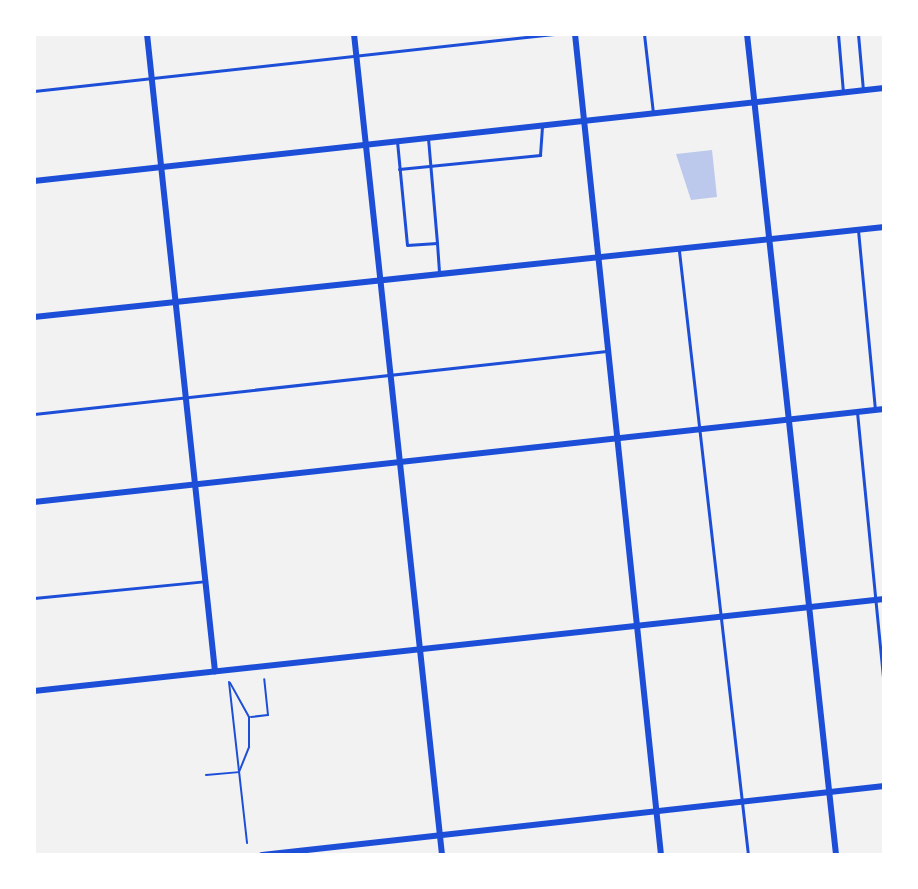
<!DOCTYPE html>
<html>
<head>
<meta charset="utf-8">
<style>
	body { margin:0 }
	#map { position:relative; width:918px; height:889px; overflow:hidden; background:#f2f2f2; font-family:"Noto Sans",sans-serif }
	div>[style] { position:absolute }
	.building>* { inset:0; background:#bdc9ec }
	.path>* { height:2px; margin:-1px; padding:0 1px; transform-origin:1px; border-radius:1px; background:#1d4ed8 }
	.service>* { height:3px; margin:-1.5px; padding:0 1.5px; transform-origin:1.5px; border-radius:1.5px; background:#1d4ed8 }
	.minor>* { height:6px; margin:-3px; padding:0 3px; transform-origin:3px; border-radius:3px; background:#1d4ed8 }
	span { translate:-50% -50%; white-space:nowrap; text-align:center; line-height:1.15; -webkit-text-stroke:6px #fff; paint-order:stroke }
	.frame { position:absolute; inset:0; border:36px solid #fff; pointer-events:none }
</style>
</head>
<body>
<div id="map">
	<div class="building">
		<div style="clip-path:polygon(712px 150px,717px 197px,691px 200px,676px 154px)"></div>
	</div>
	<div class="path">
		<div style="left:229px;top:682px;width:162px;rotate:83.6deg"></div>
		<div style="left:251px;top:717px;width:17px;rotate:-7deg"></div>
		<div style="left:268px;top:715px;width:36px;rotate:-96deg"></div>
		<div style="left:206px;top:775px;width:33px;rotate:-5deg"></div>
		<div style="left:239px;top:772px;width:27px;rotate:-68deg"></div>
		<div style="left:249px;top:747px;width:30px;rotate:-90deg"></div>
		<div style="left:249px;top:717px;width:39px;rotate:-119deg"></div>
	</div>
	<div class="service">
		<div style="left:644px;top:34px;width:80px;rotate:83.5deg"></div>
		<div style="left:838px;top:34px;width:58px;rotate:85.1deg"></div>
		<div style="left:858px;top:34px;width:56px;rotate:84.9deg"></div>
		<div style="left:34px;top:91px;width:523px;rotate:-6.26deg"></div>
		<div style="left:397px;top:141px;width:104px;rotate:84.5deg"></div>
		<div style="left:407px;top:245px;width:30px;rotate:-4deg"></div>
		<div style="left:437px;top:243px;width:105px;rotate:-94.9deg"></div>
		<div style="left:399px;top:169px;width:142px;rotate:-5.7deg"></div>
		<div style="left:540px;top:155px;width:30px;rotate:-86deg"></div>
		<div style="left:858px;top:230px;width:180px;rotate:84.6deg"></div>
		<div style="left:437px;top:243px;width:30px;rotate:86deg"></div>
		<div style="left:679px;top:251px;width:608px;rotate:83.48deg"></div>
		<div style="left:857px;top:412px;width:275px;rotate:84.4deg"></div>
		<div style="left:34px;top:414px;width:576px;rotate:-6.27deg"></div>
		<div style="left:34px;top:598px;width:173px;rotate:-5.6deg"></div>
	</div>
	<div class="minor">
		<div style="left:147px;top:34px;width:641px;rotate:83.91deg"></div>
		<div style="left:354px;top:34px;width:826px;rotate:83.88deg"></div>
		<div style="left:575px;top:34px;width:825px;rotate:84.02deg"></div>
		<div style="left:747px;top:34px;width:826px;rotate:83.81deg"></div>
		<div style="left:34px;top:181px;width:855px;rotate:-6.24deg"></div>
		<div style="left:34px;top:317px;width:855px;rotate:-6.04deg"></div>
		<div style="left:34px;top:502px;width:855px;rotate:-6.24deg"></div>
		<div style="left:34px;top:691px;width:855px;rotate:-6.18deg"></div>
		<div style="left:262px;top:855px;width:626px;rotate:-6.33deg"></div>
	</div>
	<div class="frame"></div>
</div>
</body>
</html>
